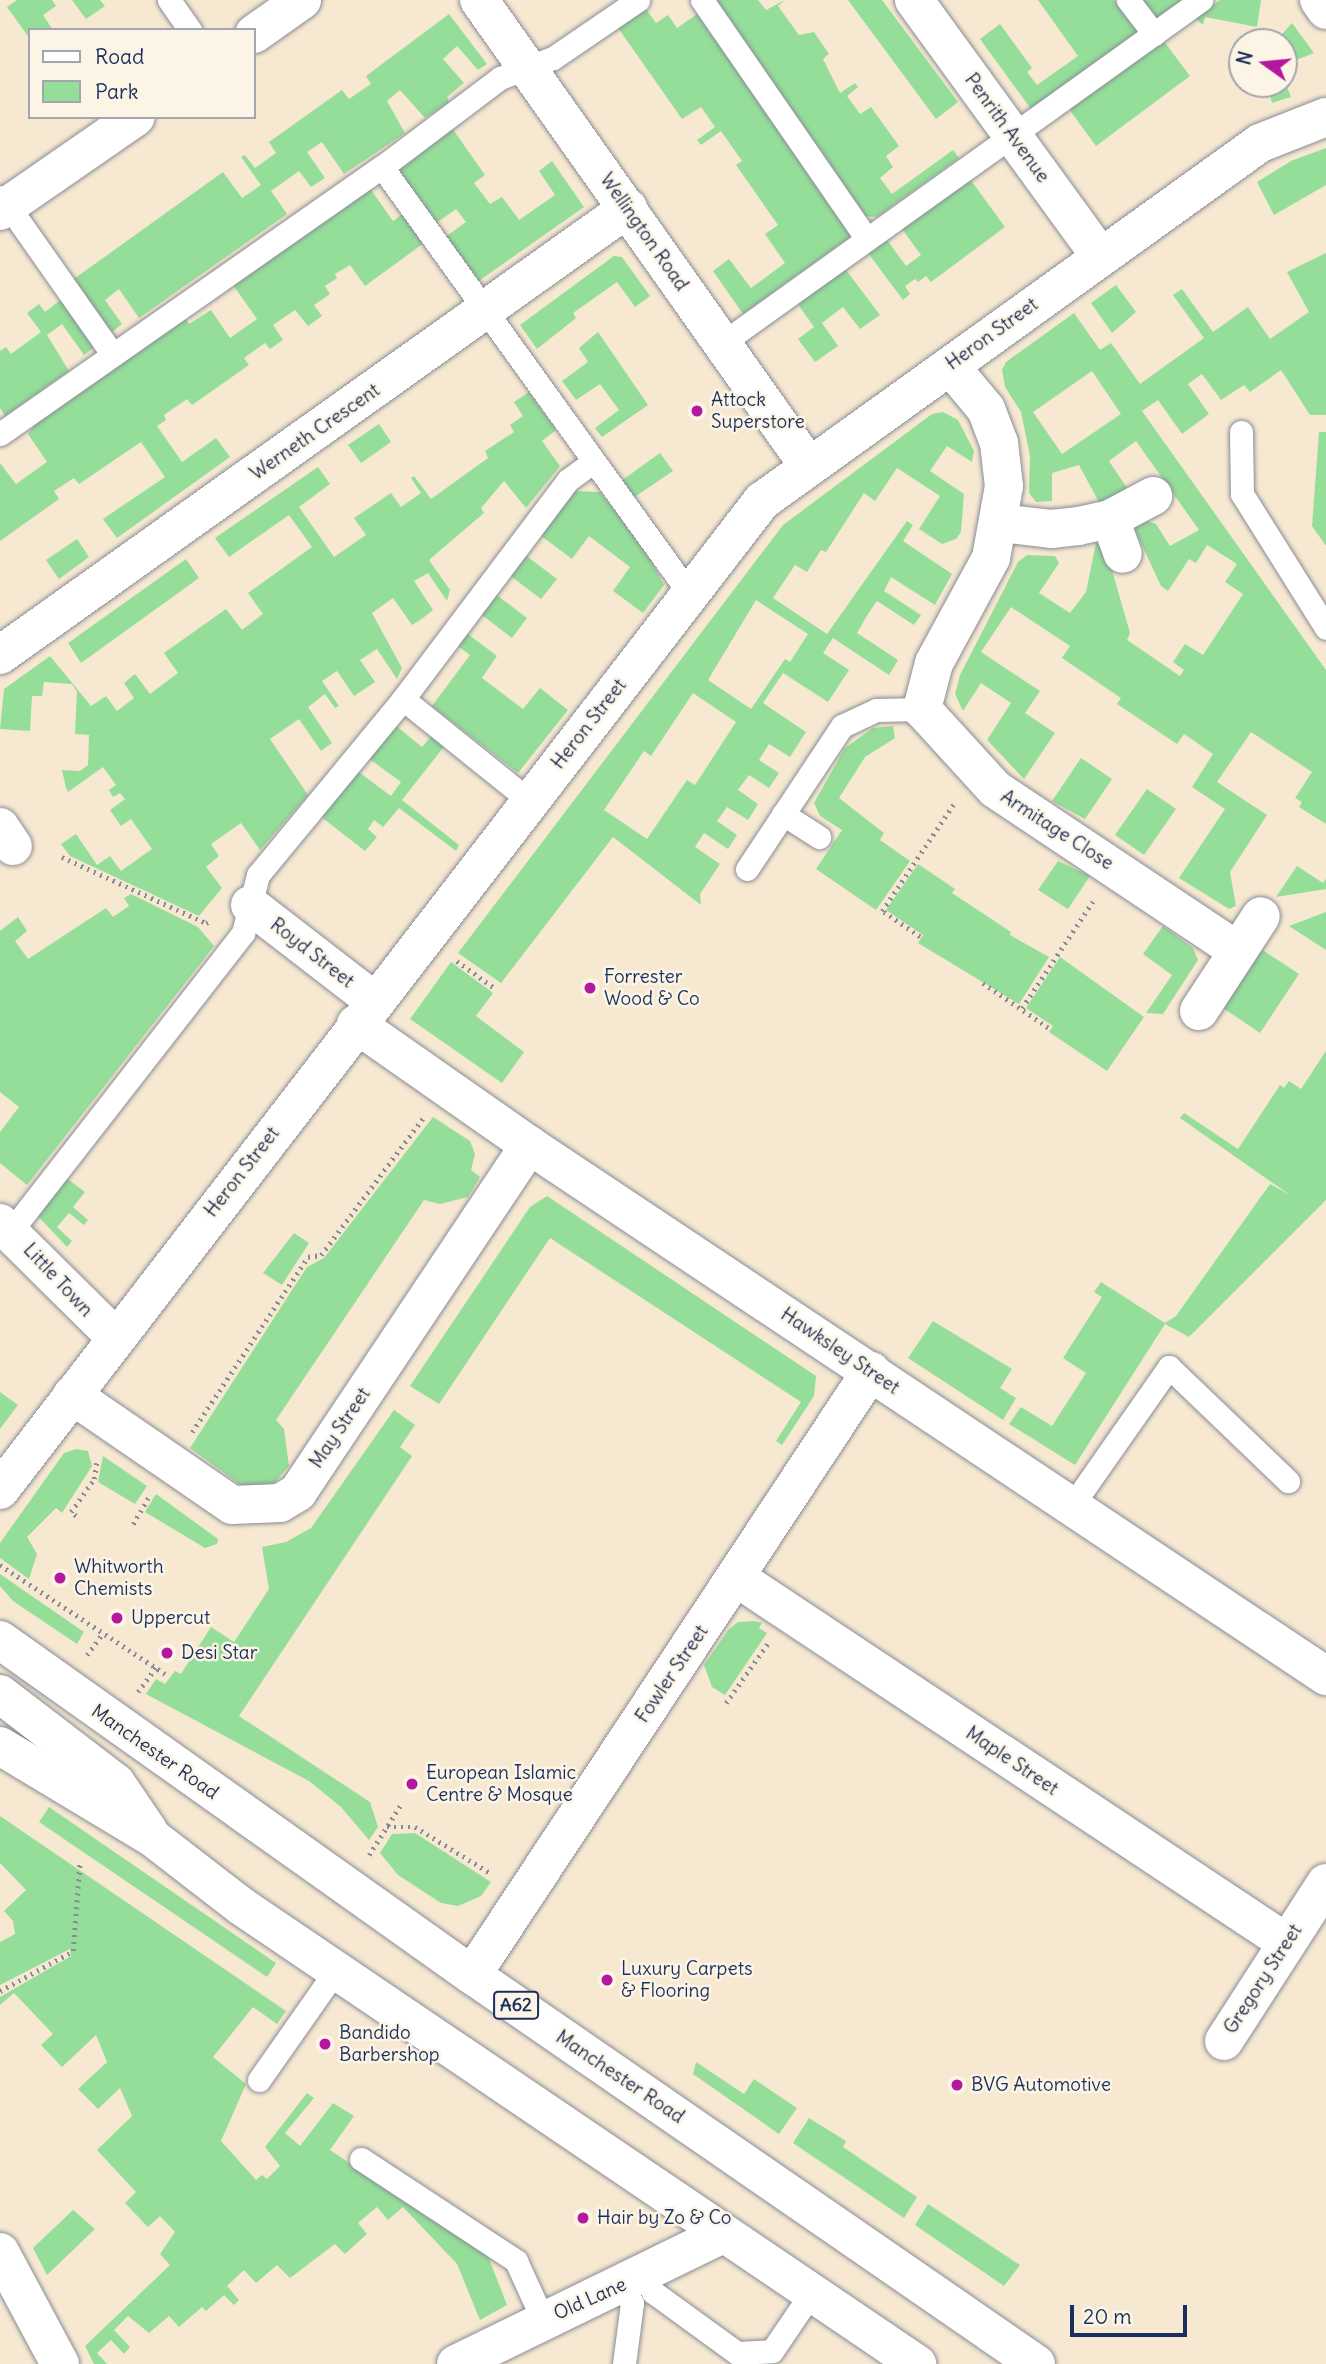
<!DOCTYPE html>
<html>
<head>
<meta charset="utf-8">
<style>
	body { margin:0 }
	#map { position:relative; width:1326px; height:2364px; overflow:hidden; background:#f7e9d1; font-family:Delius,sans-serif }
	div>[style] { position:absolute }
	.green>* { inset:0; background:#95de99 }
	.path>* { height:4.5px; margin-top:-2.25px; transform-origin:0; background:repeating-linear-gradient(90deg,#898c98 0 2px,transparent 0 7px) }
	.roads { filter:drop-shadow(0 0 2px #898c98) drop-shadow(0 0 2px #898c98) }
	.service>* { height:23px; margin:-11.5px; padding:0 11.5px; transform-origin:11.5px; border-radius:11.5px; background:#fff }
	.minor>* { height:38px; margin:-19px; padding:0 19px; transform-origin:19px; border-radius:19px; background:#fff }
	.tertiary>* { height:38px; margin:-19px; padding:0 19px; transform-origin:19px; border-radius:19px; background:#fff }
	.trunk>* { height:38px; margin:-19px; padding:0 19px; transform-origin:19px; border-radius:19px; background:#fff }
	.dots>* { width:19px; height:19px; translate:-50% -50%; box-sizing:border-box; border:4px solid #fcf5e5; border-radius:50% }
	span { translate:-50% -50%; white-space:nowrap; text-align:center; line-height:1.15; -webkit-text-stroke:5px #fcf5e5; paint-order:stroke }
	.shield-label span { padding:2px 5px; background:#fcf5e5; border:2px solid; border-radius:5px; -webkit-text-stroke-width:0 }
	.shield-label { font-size:18px; color:#1b2f5e; font-weight:700 }
	.street-label { font-size:19px; color:#1b2f5e }
	.poi-label { font-size:19px; color:#1b2f5e }
	.left { translate:0 -50%; text-align:left }
	.legend { position:absolute; left:28px; top:28px; width:228px; height:91px; box-sizing:border-box; background:#fcf5e5; border:2px solid #a2a6af; margin:0; padding:9px 12px; list-style:none; font-size:21px; color:#1b2f5e }
	.legend li { display:flex; align-items:center; gap:14px; height:35px }
	.legend b { width:35px; border:2px solid #a2a6af }
	.north { position:absolute; left:1228px; top:28px; width:70px; height:70px; box-sizing:border-box; background:#fcf5e5; border:2px solid #a2a6af; border-radius:50%; rotate:285deg; font-size:19px; font-weight:700; line-height:28px; text-align:center; color:#1b2f5e }
	.north::after { content:''; display:block; margin:auto; width:24px; height:32px; background:#b5179e; clip-path:polygon(50% 0,100% 100%,50% 72%,0 100%) }
	.scale { position:absolute; left:1070px; top:2305px; width:117px; height:32px; box-sizing:border-box; border:4px solid #1b2f5e; border-top:0; padding-left:9px; font-size:21px; line-height:24px; white-space:nowrap; color:#1b2f5e; -webkit-text-stroke:5px #fcf5e5; paint-order:stroke }
</style>
</head>
<body>
<div id="map">
	<div class="green">
		<div style="clip-path:polygon(17px 0,52px 0,56px 6px,43px 15px,53px 30px,30px 30px,30px 39px,7px 7px)"></div>
		<div style="clip-path:polygon(72px 0,100px 0,105px 6px,86px 19px)"></div>
		<div style="clip-path:polygon(713px 0,758px 0,766px 10px,785px 0,778px 6px,799px 35px,814px 32px,829px 54px,823px 59px,840px 93px,855px 83px,858px 87px,847px 96px,860px 114px,871px 107px,899px 146px,886px 156px,893px 167px,880px 178px,892px 194px,953px 150px,959px 158px,877px 217px,862px 216px)"></div>
		<div style="clip-path:polygon(848px 0,882px 0,958px 102px,936px 119px)"></div>
		<div style="clip-path:polygon(1038px 0,1114px 0,1139px 32px,1031px 109px,980px 39px,1000px 24px,1032px 68px,1027px 72px,1037px 85px,1078px 56px)"></div>
		<div style="clip-path:polygon(1139px 0,1186px 0,1155px 22px)"></div>
		<div style="clip-path:polygon(1220px 0,1261px 0,1257px 27px,1205px 17px,1203px 25px,1195px 18px)"></div>
		<div style="clip-path:polygon(644px 6px,656px 23px,668px 15px,677px 28px,697px 14px,853px 235px,743px 314px,713px 271px,729px 259px,751px 288px,785px 263px,765px 234px,778px 225px,736px 165px,742px 161px,721px 131px,701px 145px,697px 140px,715px 127px,701px 107px,682px 119px,616px 25px)"></div>
		<div style="clip-path:polygon(449px 14px,487px 64px,478px 70px,457px 46px,443px 59px,464px 83px,447px 97px,449px 102px,425px 118px,400px 90px,387px 101px,405px 133px,344px 174px,322px 142px,307px 152px,325px 178px,311px 187px,299px 171px,271px 191px,287px 214px,139px 318px,119px 289px,105px 300px,122px 324px,111px 333px,71px 281px,223px 172px,242px 198px,261px 185px,241px 157px,245px 155px,255px 168px,276px 153px,269px 142px,342px 90px,349px 99px,371px 84px,366px 76px)"></div>
		<div style="clip-path:polygon(1292px 23px,1314px 53px,1284px 65px,1284px 42px,1275px 42px)"></div>
		<div style="clip-path:polygon(1163px 40px,1190px 76px,1096px 146px,1069px 109px)"></div>
		<div style="clip-path:polygon(1284px 80px,1291px 97px,1272px 103px,1267px 84px)"></div>
		<div style="clip-path:polygon(452px 128px,485px 175px,474px 183px,490px 204px,502px 197px,519px 220px,555px 195px,539px 171px,552px 161px,584px 207px,476px 283px,444px 238px,466px 222px,456px 209px,435px 224px,396px 167px)"></div>
		<div style="clip-path:polygon(1326px 148px,1326px 185px,1274px 215px,1257px 182px,1291px 161px)"></div>
		<div style="clip-path:polygon(970px 179px,1005px 227px,931px 282px,926px 276px,918px 282px,915px 279px,905px 286px,910px 294px,903px 300px,868px 253px,887px 240px,906px 266px,921px 255px,902px 229px)"></div>
		<div style="clip-path:polygon(369px 187px,393px 221px,404px 213px,424px 243px,365px 286px,350px 265px,335px 274px,337px 278px,325px 286px,330px 294px,314px 305px,322px 316px,308px 326px,295px 310px,273px 325px,283px 340px,270px 349px,265px 343px,244px 358px,249px 365px,192px 405px,187px 399px,164px 415px,166px 420px,157px 426px,182px 462px,216px 438px,230px 457px,117px 538px,103px 519px,165px 477px,141px 442px,79px 484px,74px 478px,54px 491px,59px 499px,0 541px,0 463px,16px 484px,47px 462px,28px 434px,36px 422px,184px 317px,189px 324px,211px 310px,230px 338px,257px 319px,233px 285px)"></div>
		<div style="clip-path:polygon(evenodd,1326px 253px,1326px 415px,1310px 415px,1281px 370px,1250px 392px,1244px 385px,1221px 400px,1202px 374px,1188px 384px,1209px 414px,1182px 434px,1158px 400px,1142px 411px,1326px 670px,1326px 824px,1299px 807px,1302px 802px,1295px 798px,1312px 772px,1251px 732px,1217px 782px,1267px 815px,1230px 872px,1236px 906px,1229px 909px,1179px 878px,1225px 809px,1192px 787px,1213px 754px,1184px 734px,1177px 744px,1117px 704px,1121px 698px,1062px 658px,1070px 646px,1011px 607px,981px 652px,1040px 691px,1025px 713px,1055px 733px,1024px 779px,987px 740px,1011px 703px,981px 683px,963px 711px,955px 694px,960px 675px,1018px 562px,1027px 555px,1055px 556px,1059px 563px,1039px 593px,1070px 613px,1086px 592px,1096px 543px,1100px 545px,1110px 563px,1130px 633px,1127px 640px,1180px 676px,1184px 670px,1173px 662px,1185px 644px,1203px 655px,1243px 594px,1225px 582px,1237px 564px,1207px 545px,1196px 563px,1189px 559px,1168px 591px,1161px 586px,1135px 530px,1140px 519px,1156px 524px,1170px 546px,1199px 530px,1136px 441px,1109px 461px,1127px 488px,1100px 504px,1079px 465px,1052px 473px,1052px 501px,1036px 502px,1029px 493px,1030px 456px,1021px 412px,1005px 387px,1002px 370px,1006px 362px,1074px 313px,1100px 350px,1111px 343px,1140px 384px,1204px 338px,1173px 295px,1182px 289px,1213px 332px,1248px 307px,1270px 339px,1309px 312px,1287px 272px,1326px 253px,1092px 371px,1121px 414px,1062px 454px,1033px 412px,1092px 371px)"></div>
		<div style="clip-path:polygon(614px 256px,622px 257px,650px 296px,635px 307px,617px 282px,573px 313px,576px 318px,537px 349px,520px 325px)"></div>
		<div style="clip-path:polygon(846px 270px,880px 315px,860px 329px,843px 307px,822px 323px,838px 346px,815px 362px,798px 339px,814px 327px,797px 303px)"></div>
		<div style="clip-path:polygon(1116px 285px,1136px 312px,1112px 333px,1091px 303px)"></div>
		<div style="clip-path:polygon(62px 299px,95px 347px,84px 355px,62px 324px,47px 335px,69px 371px,5px 416px,0 408px,0 351px,6px 347px,11px 354px,41px 332px,27px 313px,39px 304px,45px 312px)"></div>
		<div style="clip-path:polygon(598px 332px,648px 405px,602px 437px,595px 428px,619px 410px,600px 384px,576px 400px,562px 381px,588px 362px,579px 348px)"></div>
		<div style="clip-path:polygon(529px 392px,556px 430px,542px 441px,560px 466px,526px 508px,504px 481px,481px 508px,484px 513px,429px 560px,450px 590px,447px 601px,428px 573px,414px 581px,433px 610px,423px 618px,412px 625px,393px 598px,372px 613px,402px 668px,397px 679px,377px 649px,360px 660px,375px 682px,354px 696px,337px 671px,322px 681px,339px 706px,335px 708px,325px 694px,308px 707px,332px 743px,321px 751px,299px 719px,270px 739px,308px 795px,260px 850px,241px 823px,211px 844px,219px 856px,206px 867px,222px 888px,199px 916px,70px 856px,61px 844px,76px 834px,97px 865px,110px 856px,121px 871px,152px 849px,131px 819px,121px 826px,110px 810px,125px 799px,120px 793px,113px 797px,109px 790px,116px 785px,103px 767px,68px 792px,66px 788px,62px 770px,80px 771px,88px 765px,89px 735px,75px 734px,77px 692px,72px 684px,44px 682px,42px 696px,32px 696px,30px 731px,0 729px,4px 689px,50px 656px,91px 706px,106px 696px,117px 711px,134px 698px,124px 683px,135px 674px,150px 694px,178px 673px,164px 653px,226px 609px,242px 630px,263px 614px,248px 593px,312px 547px,289px 515px,229px 557px,215px 538px,318px 467px,330px 484px,299px 507px,334px 557px,366px 535px,354px 518px,391px 493px,401px 507px,421px 493px,411px 478px,414px 476px,431px 499px,488px 458px,485px 451px,514px 432px,510px 425px,523px 416px,514px 402px)"></div>
		<div style="clip-path:polygon(evenodd,943px 412px,958px 420px,974px 451px,972px 462px,947px 446px,930px 471px,964px 494px,961px 532px,956px 539px,942px 544px,919px 529px,940px 496px,897px 468px,875px 501px,864px 493px,826px 552px,821px 550px,807px 572px,795px 565px,773px 598px,827px 634px,907px 521px,913px 525px,903px 541px,952px 574px,935px 605px,891px 577px,884px 591px,921px 615px,914px 625px,877px 601px,868px 614px,857px 633px,898px 660px,889px 675px,833px 638px,823px 653px,849px 670px,828px 702px,783px 673px,763px 703px,806px 732px,790px 757px,769px 744px,759px 760px,779px 773px,769px 788px,749px 775px,738px 790px,758px 804px,748px 820px,727px 807px,717px 821px,737px 835px,728px 849px,704px 833px,695px 847px,720px 864px,700px 894px,701px 905px,613px 837px,501px 983px,458px 953px,783px 525px,932px 414px,943px 412px,756px 600px,808px 634px,790px 662px,785px 659px,751px 709px,708px 680px,756px 600px,943px 412px,693px 693px,736px 722px,695px 785px,687px 780px,647px 839px,604px 810px,644px 751px,651px 756px,693px 693px)"></div>
		<div style="clip-path:polygon(379px 424px,391px 442px,361px 463px,348px 445px)"></div>
		<div style="clip-path:polygon(1319px 432px,1326px 432px,1326px 546px,1312px 526px)"></div>
		<div style="clip-path:polygon(660px 453px,673px 471px,633px 498px,621px 481px)"></div>
		<div style="clip-path:polygon(574px 491px,600px 492px,645px 549px,664px 585px,643px 613px,613px 591px,630px 567px,589px 536px,572px 559px,540px 535px)"></div>
		<div style="clip-path:polygon(77px 539px,89px 557px,59px 579px,46px 560px)"></div>
		<div style="clip-path:polygon(524px 554px,557px 579px,541px 599px,508px 574px)"></div>
		<div style="clip-path:polygon(186px 559px,199px 578px,81px 663px,68px 643px)"></div>
		<div style="clip-path:polygon(494px 593px,527px 618px,512px 638px,478px 612px)"></div>
		<div style="clip-path:polygon(464px 631px,497px 656px,482px 678px,523px 709px,540px 688px,568px 710px,518px 773px,432px 706px,470px 655px,455px 644px)"></div>
		<div style="clip-path:polygon(395px 725px,422px 747px,433px 734px,446px 744px,402px 800px,459px 845px,456px 851px,399px 808px,383px 827px,374px 820px,368px 829px,377px 837px,365px 851px,320px 816px,356px 770px,391px 796px,401px 782px,368px 758px)"></div>
		<div style="clip-path:polygon(893px 726px,895px 738px,865px 757px,839px 798px,884px 833px,880px 840px,910px 861px,876px 910px,816px 869px,842px 830px,820px 816px,814px 803px,845px 748px,873px 728px)"></div>
		<div style="clip-path:polygon(1081px 758px,1112px 779px,1085px 819px,1052px 801px)"></div>
		<div style="clip-path:polygon(1147px 789px,1176px 809px,1144px 855px,1115px 835px)"></div>
		<div style="clip-path:polygon(1058px 861px,1090px 876px,1068px 909px,1038px 890px)"></div>
		<div style="clip-path:polygon(918px 864px,955px 889px,952px 893px,1011px 932px,1010px 935px,1049px 957px,1019px 1004px,918px 943px,923px 935px,886px 910px)"></div>
		<div style="clip-path:polygon(1297px 866px,1323px 883px,1326px 879px,1326px 889px,1276px 897px)"></div>
		<div style="clip-path:polygon(131px 894px,198px 927px,214px 946px,27px 1185px,0 1163px,0 1132px,19px 1107px,0 1092px,0 931px,18px 917px,27px 931px,15px 941px,28px 959px,106px 908px,113px 917px,129px 906px,124px 898px)"></div>
		<div style="clip-path:polygon(1326px 912px,1326px 950px,1289px 926px)"></div>
		<div style="clip-path:polygon(1163px 926px,1193px 948px,1198px 960px,1163px 1014px,1146px 1013px,1172px 975px,1143px 954px)"></div>
		<div style="clip-path:polygon(1261px 949px,1299px 974px,1260px 1033px,1223px 1008px)"></div>
		<div style="clip-path:polygon(1060px 957px,1144px 1017px,1107px 1071px,1049px 1032px,1053px 1026px,1026px 1008px)"></div>
		<div style="clip-path:polygon(451px 962px,493px 993px,476px 1016px,524px 1052px,502px 1083px,410px 1019px)"></div>
		<div style="clip-path:polygon(1326px 1051px,1326px 1200px,1189px 1337px,1165px 1324px,1075px 1465px,1009px 1424px,1021px 1407px,1052px 1426px,1086px 1373px,1063px 1358px,1102px 1297px,1094px 1292px,1101px 1282px,1165px 1323px,1176px 1316px,1270px 1184px,1290px 1195px,1180px 1118px,1184px 1113px,1238px 1149px,1280px 1085px,1284px 1088px,1289px 1081px,1301px 1089px)"></div>
		<div style="clip-path:polygon(433px 1117px,470px 1141px,475px 1154px,471px 1170px,480px 1177px,468px 1197px,440px 1204px,424px 1200px,276px 1420px,284px 1429px,289px 1466px,275px 1482px,258px 1489px,241px 1485px,190px 1448px,307px 1267px,324px 1258px)"></div>
		<div style="clip-path:polygon(65px 1177px,85px 1192px,73px 1207px,88px 1220px,84px 1225px,69px 1213px,57px 1227px,72px 1241px,67px 1247px,36px 1214px)"></div>
		<div style="clip-path:polygon(547px 1196px,816px 1376px,814px 1396px,782px 1445px,776px 1441px,801px 1402px,550px 1238px,439px 1404px,410px 1386px,530px 1207px)"></div>
		<div style="clip-path:polygon(294px 1233px,309px 1243px,282px 1285px,263px 1273px)"></div>
		<div style="clip-path:polygon(933px 1321px,1012px 1369px,1000px 1388px,1016px 1398px,1003px 1420px,908px 1358px)"></div>
		<div style="clip-path:polygon(0 1392px,18px 1405px,0 1429px)"></div>
		<div style="clip-path:polygon(394px 1410px,415px 1425px,400px 1447px,412px 1456px,239px 1716px,370px 1802px,378px 1827px,369px 1840px,341px 1807px,309px 1781px,146px 1694px,156px 1679px,165px 1684px,175px 1671px,181px 1674px,211px 1627px,234px 1642px,269px 1589px,262px 1547px,286px 1542px,311px 1528px)"></div>
		<div style="clip-path:polygon(76px 1449px,88px 1451px,92px 1466px,62px 1513px,56px 1508px,27px 1537px,37px 1554px,29px 1579px,0 1558px,0 1543px,64px 1453px)"></div>
		<div style="clip-path:polygon(103px 1456px,147px 1486px,135px 1504px,98px 1482px)"></div>
		<div style="clip-path:polygon(156px 1494px,218px 1539px,217px 1544px,205px 1548px,145px 1512px)"></div>
		<div style="clip-path:polygon(0 1574px,84px 1632px,77px 1644px,13px 1601px,0 1586px)"></div>
		<div style="clip-path:polygon(754px 1621px,762px 1623px,759px 1628px,767px 1633px,725px 1695px,712px 1687px,704px 1665px,729px 1629px,738px 1622px)"></div>
		<div style="clip-path:polygon(49px 1807px,276px 1963px,267px 1977px,39px 1822px)"></div>
		<div style="clip-path:polygon(0 1816px,286px 2011px,277px 2024px,253px 2007px,213px 2057px,246px 2084px,221px 2141px,256px 2180px,262px 2175px,267px 2179px,280px 2166px,265px 2147px,307px 2093px,314px 2098px,285px 2133px,300px 2146px,333px 2103px,354px 2116px,330px 2150px,488px 2256px,507px 2305px,480px 2320px,457px 2264px,403px 2207px,388px 2220px,377px 2207px,358px 2223px,367px 2234px,345px 2254px,335px 2244px,290px 2278px,277px 2265px,256px 2283px,244px 2270px,227px 2286px,239px 2300px,234px 2305px,224px 2295px,206px 2311px,202px 2307px,179px 2327px,169px 2316px,149px 2333px,128px 2316px,114px 2330px,130px 2347px,124px 2354px,111px 2340px,97px 2353px,107px 2364px,94px 2364px,85px 2346px,170px 2265px,160px 2254px,175px 2232px,160px 2216px,148px 2227px,143px 2222px,125px 2203px,136px 2192px,97px 2150px,132px 2116px,120px 2088px,98px 2109px,78px 2089px,107px 2062px,96px 2035px,62px 2067px,41px 2045px,53px 2034px,14px 1993px,0 2005px,0 1997px,71px 1956px,70px 1949px,0 1985px,0 1942px,15px 1934px,13px 1921px,4px 1911px,26px 1890px,0 1863px)"></div>
		<div style="clip-path:polygon(415px 1833px,491px 1882px,481px 1896px,458px 1906px,441px 1903px,398px 1875px,380px 1853px,392px 1834px)"></div>
		<div style="clip-path:polygon(696px 2062px,744px 2094px,754px 2079px,797px 2108px,779px 2134px,693px 2074px)"></div>
		<div style="clip-path:polygon(809px 2118px,846px 2141px,843px 2147px,917px 2197px,904px 2218px,793px 2143px)"></div>
		<div style="clip-path:polygon(928px 2204px,1020px 2265px,1004px 2286px,915px 2225px)"></div>
		<div style="clip-path:polygon(73px 2210px,95px 2229px,47px 2275px,33px 2248px)"></div>
	</div>
	<div class="path">
		<div style="left:62px;top:857px;width:158px;rotate:24.6deg"></div>
		<div style="left:206px;top:923px;width:5px;rotate:-22deg"></div>
		<div style="left:920px;top:937px;width:46px;rotate:-145.6deg"></div>
		<div style="left:882px;top:911px;width:131px;rotate:-56.2deg"></div>
		<div style="left:457px;top:961px;width:48px;rotate:35.7deg"></div>
		<div style="left:983px;top:983px;width:80px;rotate:34.3deg"></div>
		<div style="left:1022px;top:1008px;width:128px;rotate:-56.4deg"></div>
		<div style="left:192px;top:1432px;width:210px;rotate:-56.5deg"></div>
		<div style="left:308px;top:1257px;width:13px;rotate:-9deg"></div>
		<div style="left:321px;top:1255px;width:171px;rotate:-53.3deg"></div>
		<div style="left:76px;top:1516px;width:6px;rotate:-141deg"></div>
		<div style="left:71px;top:1512px;width:40px;rotate:-55.1deg"></div>
		<div style="left:94px;top:1479px;width:19px;rotate:-81deg"></div>
		<div style="left:133px;top:1524px;width:34px;rotate:-60deg"></div>
		<div style="left:0;top:1565px;width:198px;rotate:33.4deg"></div>
		<div style="left:87px;top:1655px;width:27px;rotate:-54deg"></div>
		<div style="left:138px;top:1692px;width:31px;rotate:-54deg"></div>
		<div style="left:726px;top:1703px;width:73px;rotate:-55deg"></div>
		<div style="left:387px;top:1827px;width:28px"></div>
		<div style="left:415px;top:1827px;width:90px;rotate:31.4deg"></div>
		<div style="left:369px;top:1855px;width:58px;rotate:-57.7deg"></div>
		<div style="left:0;top:1991px;width:83px;rotate:-28.7deg"></div>
		<div style="left:73px;top:1951px;width:90px;rotate:-85.6deg"></div>
	</div>
	<div class="roads">
		<div class="service">
			<div style="left:169px;top:0;width:37px;rotate:55deg"></div>
			<div style="left:702px;top:0;width:290px;rotate:55.4deg"></div>
			<div style="left:1128px;top:0;width:43px;rotate:52.6deg"></div>
			<div style="left:382px;top:167px;width:525px;rotate:54.22deg"></div>
			<div style="left:2px;top:197px;width:193px;rotate:54.9deg"></div>
			<div style="left:721px;top:344px;width:591px;rotate:-35.63deg"></div>
			<div style="left:1241px;top:432px;width:62px;rotate:89.1deg"></div>
			<div style="left:1242px;top:494px;width:158px;rotate:57.9deg"></div>
			<div style="left:0;top:434px;width:466px;rotate:-35deg"></div>
			<div style="left:382px;top:167px;width:148px;rotate:-37deg"></div>
			<div style="left:500px;top:78px;width:57px;rotate:-20.7deg"></div>
			<div style="left:553px;top:58px;width:103px;rotate:-34.3deg"></div>
			<div style="left:403px;top:699px;width:163px;rotate:38.8deg"></div>
			<div style="left:783px;top:814px;width:43px;rotate:32.6deg"></div>
			<div style="left:747px;top:869px;width:172px;rotate:-56.4deg"></div>
			<div style="left:842px;top:726px;width:38px;rotate:-25deg"></div>
			<div style="left:876px;top:710px;width:46px;rotate:-1.2deg"></div>
			<div style="left:11px;top:1231px;width:378px;rotate:-52.1deg"></div>
			<div style="left:243px;top:933px;width:60px;rotate:-75.5deg"></div>
			<div style="left:258px;top:875px;width:228px;rotate:-50.5deg"></div>
			<div style="left:403px;top:699px;width:274px;rotate:-53deg"></div>
			<div style="left:568px;top:480px;width:31px;rotate:-36deg"></div>
			<div style="left:1071px;top:1507px;width:171px;rotate:-55deg"></div>
			<div style="left:1169px;top:1367px;width:165px;rotate:43.8deg"></div>
			<div style="left:259px;top:2080px;width:134px;rotate:-55deg"></div>
			<div style="left:361px;top:2159px;width:186px;rotate:33.3deg"></div>
			<div style="left:516px;top:2261px;width:65px;rotate:65.4deg"></div>
			<div style="left:645px;top:2275px;width:19px;rotate:65deg"></div>
			<div style="left:653px;top:2292px;width:104px;rotate:36deg"></div>
			<div style="left:737px;top:2353px;width:35px;rotate:-3deg"></div>
			<div style="left:772px;top:2351px;width:71px;rotate:-55.9deg"></div>
			<div style="left:622px;top:2286px;width:20px;rotate:60deg"></div>
			<div style="left:632px;top:2303px;width:62px;rotate:97.5deg"></div>
		</div>
		<div class="minor">
			<div style="left:479px;top:0;width:570px;rotate:54.72deg"></div>
			<div style="left:914px;top:0;width:315px;rotate:54deg"></div>
			<div style="left:1319px;top:0;width:12px;rotate:55deg"></div>
			<div style="left:254px;top:34px;width:59px;rotate:-35.3deg"></div>
			<div style="left:0;top:211px;width:165px;rotate:-34.7deg"></div>
			<div style="left:950px;top:366px;width:56px;rotate:50.1deg"></div>
			<div style="left:986px;top:409px;width:36px;rotate:69deg"></div>
			<div style="left:999px;top:443px;width:43px;rotate:83.4deg"></div>
			<div style="left:1004px;top:486px;width:73px;rotate:100.2deg"></div>
			<div style="left:991px;top:558px;width:119px;rotate:118.5deg"></div>
			<div style="left:934px;top:663px;width:48px;rotate:104.6deg"></div>
			<div style="left:922px;top:709px;width:108px;rotate:47.6deg"></div>
			<div style="left:995px;top:789px;width:292px;rotate:33.7deg"></div>
			<div style="left:1110px;top:519px;width:37px;rotate:70deg"></div>
			<div style="left:1000px;top:523px;width:51px;rotate:6.7deg"></div>
			<div style="left:1051px;top:529px;width:27px;rotate:-6deg"></div>
			<div style="left:1078px;top:526px;width:33px;rotate:-12deg"></div>
			<div style="left:1110px;top:519px;width:49px;rotate:-28.1deg"></div>
			<div style="left:0;top:655px;width:771px;rotate:-35.44deg"></div>
			<div style="left:0;top:827px;width:23px;rotate:56deg"></div>
			<div style="left:250px;top:905px;width:157px;rotate:37.7deg"></div>
			<div style="left:1199px;top:1011px;width:113px;rotate:-56.9deg"></div>
			<div style="left:356px;top:1024px;width:211px;rotate:35deg"></div>
			<div style="left:529px;top:1145px;width:958px;rotate:33.67deg"></div>
			<div style="left:0;top:1223px;width:162px;rotate:44.7deg"></div>
			<div style="left:72px;top:1395px;width:194px;rotate:34.5deg"></div>
			<div style="left:232px;top:1505px;width:48px;rotate:-2.4deg"></div>
			<div style="left:280px;top:1503px;width:21px;rotate:-31deg"></div>
			<div style="left:298px;top:1492px;width:417px;rotate:-56.3deg"></div>
			<div style="left:737px;top:1578px;width:660px;rotate:33.57deg"></div>
			<div style="left:472px;top:1975px;width:724px;rotate:-56.55deg"></div>
			<div style="left:1224px;top:2041px;width:188px;rotate:-57.2deg"></div>
			<div style="left:0;top:2252px;width:127px;rotate:61.8deg"></div>
			<div style="left:456px;top:2364px;width:297px;rotate:-26deg"></div>
		</div>
		<div class="tertiary">
			<div style="left:0;top:1490px;width:1249px;rotate:-52.39deg"></div>
			<div style="left:762px;top:501px;width:613px;rotate:-35.71deg"></div>
			<div style="left:1260px;top:143px;width:71px;rotate:-21.5deg"></div>
		</div>
		<div class="trunk">
			<div style="left:0;top:1640px;width:579px;rotate:35.37deg"></div>
			<div style="left:472px;top:1975px;width:685px;rotate:34.59deg"></div>
			<div style="left:0;top:1694px;width:146px;rotate:37.5deg"></div>
			<div style="left:116px;top:1783px;width:57px;rotate:55.8deg"></div>
			<div style="left:0;top:1746px;width:179px;rotate:31deg"></div>
			<div style="left:153px;top:1838px;width:111px;rotate:37.7deg"></div>
			<div style="left:241px;top:1906px;width:817px;rotate:34.12deg"></div>
		</div>
	</div>
	<div class="dots">
		<div style="left:697px;top:411px;background:#b5179e"></div>
		<div style="left:590px;top:988px;background:#b5179e"></div>
		<div style="left:60px;top:1578px;background:#b5179e"></div>
		<div style="left:117px;top:1618px;background:#b5179e"></div>
		<div style="left:167px;top:1653px;background:#b5179e"></div>
		<div style="left:412px;top:1784px;background:#b5179e"></div>
		<div style="left:607px;top:1980px;background:#b5179e"></div>
		<div style="left:325px;top:2044px;background:#b5179e"></div>
		<div style="left:957px;top:2085px;background:#b5179e"></div>
		<div style="left:583px;top:2218px;background:#b5179e"></div>
	</div>
	<div class="shield-label">
		<span style="left:516px;top:2005px">A62</span>
	</div>
	<div class="street-label">
		<span style="left:1007px;top:128px;rotate:54deg">Penrith Avenue</span>
		<span style="left:644px;top:232px;rotate:55deg">Wellington Road</span>
		<span style="left:992px;top:334px;rotate:-36deg">Heron Street</span>
		<span style="left:315px;top:432px;rotate:-35deg">Werneth Crescent</span>
		<span style="left:589px;top:724px;rotate:-52deg">Heron Street</span>
		<span style="left:1057px;top:830px;rotate:33deg">Armitage Close</span>
		<span style="left:312px;top:953px;rotate:38deg">Royd Street</span>
		<span style="left:242px;top:1172px;rotate:-52deg">Heron Street</span>
		<span style="left:58px;top:1280px;rotate:47deg">Little Town</span>
		<span style="left:840px;top:1351px;rotate:34deg">Hawksley Street</span>
		<span style="left:340px;top:1428px;rotate:-56deg">May Street</span>
		<span style="left:672px;top:1674px;rotate:-56deg">Fowler Street</span>
		<span style="left:155px;top:1752px;rotate:35deg">Manchester Road</span>
		<span style="left:1012px;top:1761px;rotate:34deg">Maple Street</span>
		<span style="left:1263px;top:1979px;rotate:-57deg">Gregory Street</span>
		<span style="left:620px;top:2077px;rotate:34deg">Manchester Road</span>
		<span style="left:590px;top:2299px;rotate:-24deg">Old Lane</span>
	</div>
	<div class="poi-label">
		<span class="left" style="left:711px;top:411px">Attock<br>Superstore</span>
		<span class="left" style="left:604px;top:988px">Forrester<br>Wood &amp; Co</span>
		<span class="left" style="left:74px;top:1578px">Whitworth<br>Chemists</span>
		<span class="left" style="left:131px;top:1618px">Uppercut</span>
		<span class="left" style="left:181px;top:1653px">Desi Star</span>
		<span class="left" style="left:426px;top:1784px">European Islamic<br>Centre &amp; Mosque</span>
		<span class="left" style="left:621px;top:1980px">Luxury Carpets<br>&amp; Flooring</span>
		<span class="left" style="left:339px;top:2044px">Bandido<br>Barbershop</span>
		<span class="left" style="left:971px;top:2085px">BVG Automotive</span>
		<span class="left" style="left:597px;top:2218px">Hair by Zo &amp; Co</span>
	</div>
	<ul class="legend">
	<li><b style="height:9px;background:#fff"></b>Road</li>
	<li><b style="height:19px;background:#95de99"></b>Park</li>
	</ul>
	<div class="north">N</div>
	<div class="scale">20 m</div>
</div>
</body>
</html>
